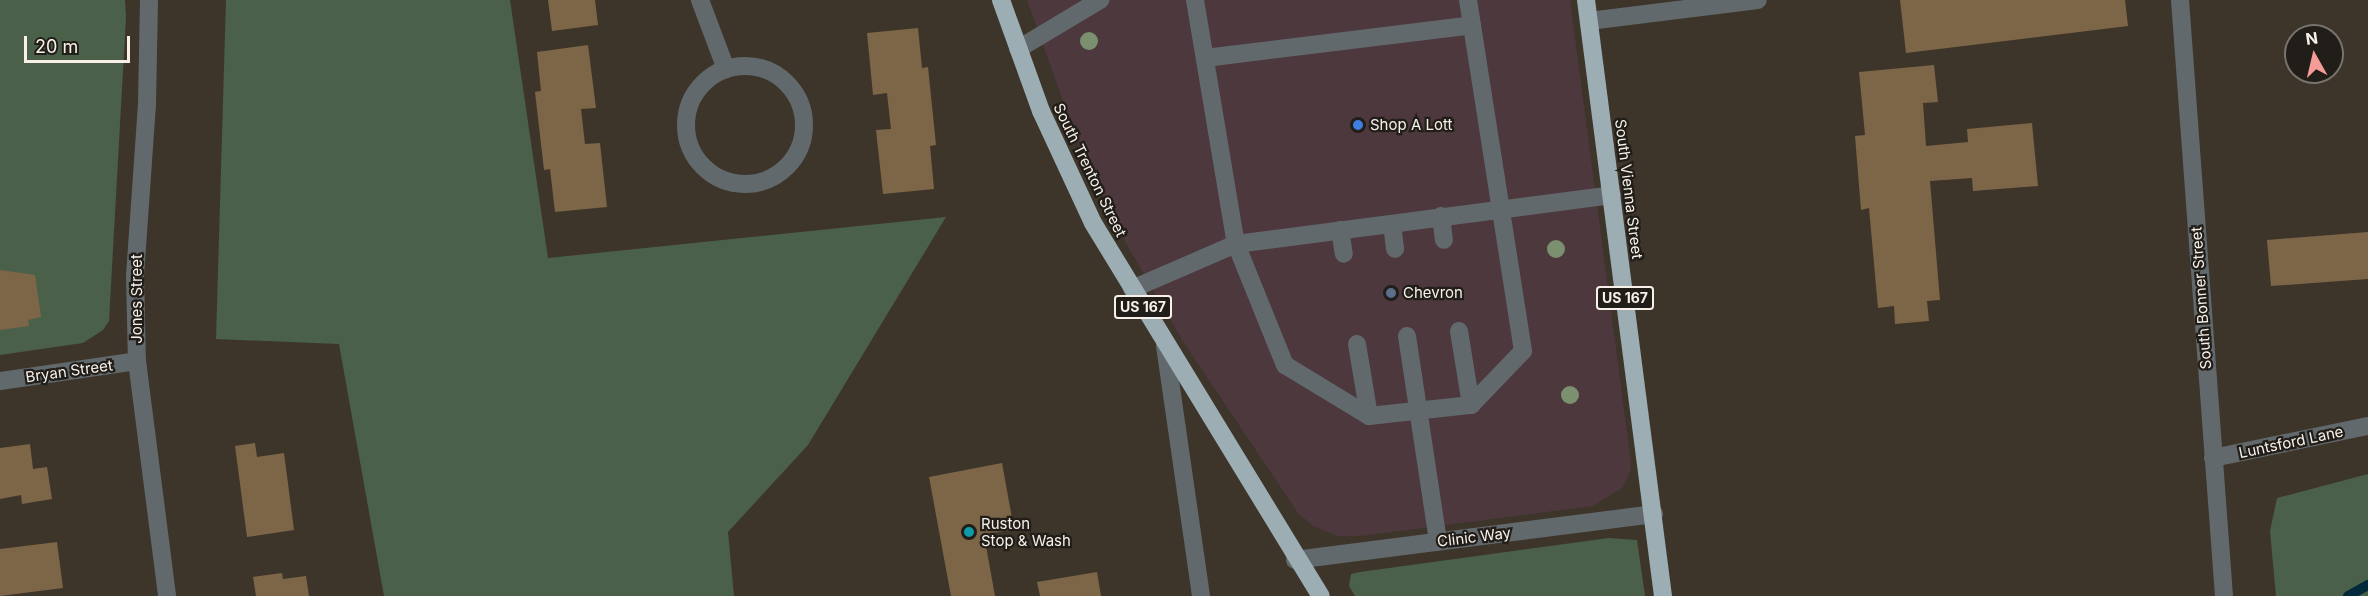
<!DOCTYPE html>
<html>
<head>
<meta charset="utf-8">
<style>
	body { margin:0 }
	#map { position:relative; width:2368px; height:596px; overflow:hidden; background:#3d352a; font-family:Inter,sans-serif }
	div>[style] { position:absolute }
	.commercial>* { inset:0; background:#4c383d }
	.green>* { inset:0; background:#4b6049 }
	.stream>* { height:10px; margin:-5px; padding:0 5px; transform-origin:5px; border-radius:5px; background:#03293c }
	.building>* { inset:0; background:#7d6647 }
	.lane>* { height:18px; margin:-9px; padding:0 9px; transform-origin:9px; border-radius:9px; background:#62696c }
	.street>* { height:18px; margin:-9px; padding:0 9px; transform-origin:9px; border-radius:9px; background:#62696c }
	.street>.ring { margin:-9px; padding:0; box-sizing:content-box; background:none; border:18px solid #62696c; border-radius:50% }
	.highway>* { height:18px; margin:-9px; padding:0 9px; transform-origin:9px; border-radius:9px; background:#9cadb4 }
	.trees>* { width:18px; height:18px; margin:-9px; border-radius:50%; background:#7a906f }
	.dots>* { width:16px; height:16px; translate:-50% -50%; box-sizing:border-box; border:3px solid #211d18; border-radius:50% }
	span { translate:-50% -50%; white-space:nowrap; text-align:center; line-height:1.15; -webkit-text-stroke:4.5px #211d18; paint-order:stroke }
	.shield-label span { padding:2px 4px; background:#211d18; border:2px solid; border-radius:4px; -webkit-text-stroke-width:0 }
	.shield-label { font-size:14px; color:#f7f1ea; font-weight:700 }
	.poi-label { font-size:15px; color:#f7f1ea }
	.left { translate:0 -50%; text-align:left }
	.street-label { font-size:15px; color:#f7f1ea }
	.north { position:absolute; left:2284px; top:24px; width:60px; height:60px; box-sizing:border-box; background:#211d18; border:2px solid #77726c; border-radius:50%; rotate:352deg; font-size:16px; font-weight:700; line-height:24px; text-align:center; color:#f7f1ea }
	.north::after { content:''; display:block; margin:auto; width:21px; height:27px; background:#f59b98; clip-path:polygon(50% 0,100% 100%,50% 72%,0 100%) }
	.scale { position:absolute; left:24px; top:36px; width:106px; height:27px; box-sizing:border-box; border:3px solid #f7f1ea; border-top:0; padding-left:8px; font-size:18px; line-height:21px; white-space:nowrap; color:#f7f1ea; -webkit-text-stroke:4px #211d18; paint-order:stroke }
</style>
</head>
<body>
<div id="map">
	<div class="commercial">
		<div style="clip-path:polygon(1027px 0,1570px 0,1631px 462px,1630px 472px,1622px 488px,1593px 506px,1361px 536px,1337px 536px,1313px 526px,1298px 513px,1182px 340px,1123px 238px,1076px 137px)"></div>
	</div>
	<div class="green">
		<div style="clip-path:polygon(0 0,125px 0,126px 17px,109px 321px,103px 330px,83px 343px,0 355px)"></div>
		<div style="clip-path:polygon(226px 0,510px 0,548px 258px,946px 217px,808px 445px,728px 532px,734px 596px,384px 596px,339px 344px,216px 339px)"></div>
		<div style="clip-path:polygon(2368px 474px,2368px 596px,2276px 596px,2270px 531px,2277px 498px)"></div>
		<div style="clip-path:polygon(1609px 538px,1637px 540px,1645px 596px,1355px 596px,1349px 586px,1351px 574px,1360px 572px)"></div>
	</div>
	<div class="stream">
		<div style="left:2348px;top:596px;width:23px;rotate:-29deg"></div>
	</div>
	<div class="building">
		<div style="clip-path:polygon(548px 0,595px 0,598px 25px,552px 31px)"></div>
		<div style="clip-path:polygon(1900px 0,2125px 0,2128px 26px,1906px 53px)"></div>
		<div style="clip-path:polygon(918px 28px,922px 68px,928px 67px,936px 145px,930px 146px,934px 189px,883px 194px,876px 130px,891px 129px,887px 93px,873px 95px,867px 33px)"></div>
		<div style="clip-path:polygon(588px 45px,596px 108px,581px 109px,585px 144px,600px 143px,607px 207px,555px 212px,550px 169px,544px 170px,535px 92px,541px 91px,537px 52px)"></div>
		<div style="clip-path:polygon(1934px 65px,1938px 102px,1923px 103px,1926px 146px,1968px 142px,1967px 129px,2032px 123px,2038px 186px,1973px 191px,1972px 178px,1930px 181px,1940px 300px,1927px 301px,1929px 321px,1895px 324px,1894px 306px,1878px 308px,1869px 208px,1861px 210px,1855px 136px,1865px 135px,1859px 72px)"></div>
		<div style="clip-path:polygon(2368px 232px,2368px 279px,2271px 286px,2267px 240px)"></div>
		<div style="clip-path:polygon(0 270px,35px 275px,41px 317px,28px 320px,29px 326px,0 330px)"></div>
		<div style="clip-path:polygon(255px 443px,257px 457px,284px 453px,294px 530px,247px 537px,235px 446px)"></div>
		<div style="clip-path:polygon(30px 444px,33px 469px,47px 467px,52px 499px,22px 504px,21px 495px,0 499px,0 448px)"></div>
		<div style="clip-path:polygon(1002px 463px,1014px 529px,984px 535px,995px 596px,951px 596px,929px 477px)"></div>
		<div style="clip-path:polygon(57px 542px,63px 588px,0 596px,0 549px)"></div>
		<div style="clip-path:polygon(1097px 572px,1101px 596px,1040px 596px,1037px 582px)"></div>
		<div style="clip-path:polygon(282px 573px,283px 579px,306px 576px,309px 596px,256px 596px,253px 577px)"></div>
	</div>
	<div class="lane">
		<div style="left:1195px;top:0;width:247px;rotate:80.5deg"></div>
		<div style="left:1236px;top:244px;width:379px;rotate:-7.4deg"></div>
		<div style="left:1589px;top:21px;width:170px;rotate:-7.1deg"></div>
		<div style="left:1018px;top:49px;width:96px;rotate:-30.9deg"></div>
		<div style="left:1205px;top:58px;width:269px;rotate:-7deg"></div>
		<div style="left:1441px;top:216px;width:24px;rotate:83deg"></div>
		<div style="left:1392px;top:224px;width:25px;rotate:83deg"></div>
		<div style="left:1340px;top:230px;width:24px;rotate:81deg"></div>
		<div style="left:1132px;top:289px;width:113px;rotate:-23.4deg"></div>
		<div style="left:1236px;top:244px;width:131px;rotate:68deg"></div>
		<div style="left:1285px;top:365px;width:98px;rotate:31.3deg"></div>
		<div style="left:1369px;top:416px;width:103px;rotate:-6.2deg"></div>
		<div style="left:1471px;top:405px;width:75px;rotate:-46.1deg"></div>
		<div style="left:1523px;top:351px;width:355px;rotate:-98.9deg"></div>
		<div style="left:1459px;top:331px;width:75px;rotate:80.8deg"></div>
		<div style="left:1407px;top:336px;width:208px;rotate:81.4deg"></div>
		<div style="left:1357px;top:344px;width:73px;rotate:80.5deg"></div>
	</div>
	<div class="street">
		<div style="left:149px;top:0;width:104px;rotate:91.1deg"></div>
		<div style="left:147px;top:104px;width:171px;rotate:94deg"></div>
		<div style="left:135px;top:275px;width:86px;rotate:88.7deg"></div>
		<div style="left:137px;top:361px;width:237px;rotate:82.7deg"></div>
		<div style="left:700px;top:0;width:74px;rotate:69.4deg"></div>
		<div style="left:2180px;top:0;width:598px;rotate:85.78deg"></div>
		<div class="ring" style="left:686px;top:66px;width:100px;height:100px"></div>
		<div style="left:1165px;top:346px;width:253px;rotate:81.8deg"></div>
		<div style="left:0;top:381px;width:138px;rotate:-8.3deg"></div>
		<div style="left:2213px;top:458px;width:158px;rotate:-11.7deg"></div>
		<div style="left:1295px;top:560px;width:362px;rotate:-7.3deg"></div>
	</div>
	<div class="highway">
		<div style="left:1001px;top:0;width:118px;rotate:70.2deg"></div>
		<div style="left:1041px;top:111px;width:123px;rotate:65.1deg"></div>
		<div style="left:1093px;top:223px;width:437px;rotate:58.6deg"></div>
		<div style="left:1586px;top:0;width:601px;rotate:82.64deg"></div>
	</div>
	<div class="trees">
		<div style="left:1089px;top:41px"></div>
		<div style="left:1556px;top:249px"></div>
		<div style="left:1570px;top:395px"></div>
	</div>
	<div class="dots">
		<div style="left:1358px;top:125px;background:#3f7fe0"></div>
		<div style="left:1391px;top:293px;background:#5c6f8a"></div>
		<div style="left:969px;top:532px;background:#0f9aa8"></div>
	</div>
	<div class="shield-label">
		<span style="left:1625px;top:298px">US 167</span>
		<span style="left:1143px;top:307px">US 167</span>
	</div>
	<div class="poi-label">
		<span class="left" style="left:1370px;top:125px">Shop A Lott</span>
		<span class="left" style="left:1403px;top:293px">Chevron</span>
		<span class="left" style="left:981px;top:532px">Ruston<br>Stop &amp; Wash</span>
	</div>
	<div class="street-label">
		<span style="left:1090px;top:170px;rotate:64deg">South Trenton Street</span>
		<span style="left:1629px;top:189px;rotate:83deg">South Vienna Street</span>
		<span style="left:2201px;top:298px;rotate:-94deg">South Bonner Street</span>
		<span style="left:137px;top:299px;rotate:-90deg">Jones Street</span>
		<span style="left:69px;top:371px;rotate:-8deg">Bryan Street</span>
		<span style="left:2291px;top:442px;rotate:-12deg">Luntsford Lane</span>
		<span style="left:1474px;top:537px;rotate:-7deg">Clinic Way</span>
	</div>
	<div class="north">N</div>
	<div class="scale">20 m</div>
</div>
</body>
</html>
